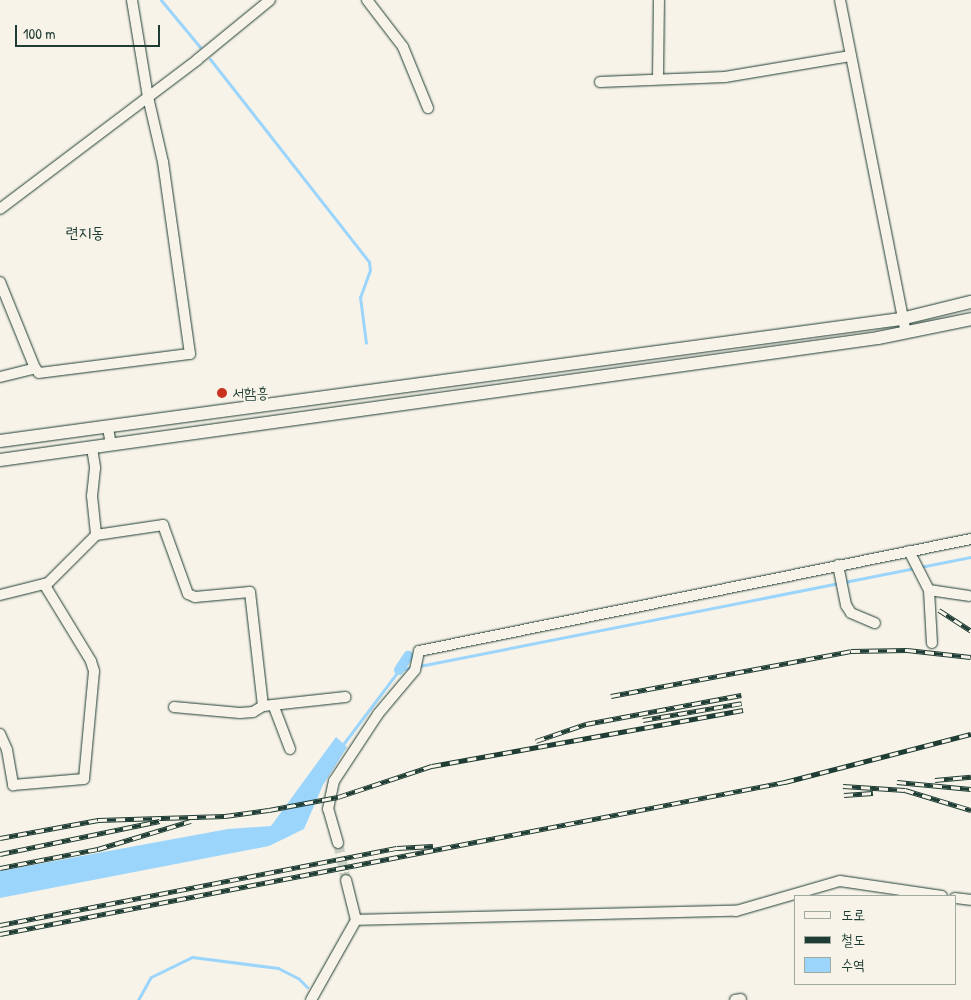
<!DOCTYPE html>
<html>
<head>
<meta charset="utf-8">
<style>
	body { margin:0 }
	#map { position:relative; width:971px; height:1000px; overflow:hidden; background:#f7f3e8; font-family:"Patrick Hand","Poor Story",sans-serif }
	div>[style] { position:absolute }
	.water>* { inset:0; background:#9cd5fc }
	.stream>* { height:3px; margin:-1.5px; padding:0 1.5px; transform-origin:1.5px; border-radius:1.5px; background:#9cd5fc }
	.canal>* { height:10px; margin:-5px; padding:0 5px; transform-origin:5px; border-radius:5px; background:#9cd5fc }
	.minor-tunnel>* { height:10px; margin-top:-5px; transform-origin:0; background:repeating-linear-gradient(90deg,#cccfc4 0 10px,transparent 0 15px) }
	.roads { filter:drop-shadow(0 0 1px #1f3d34) drop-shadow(0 0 1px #1f3d34) }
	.minor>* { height:10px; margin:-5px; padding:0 5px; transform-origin:5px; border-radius:5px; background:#f7f3e8 }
	.major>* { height:12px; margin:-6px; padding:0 6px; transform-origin:6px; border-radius:6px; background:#f7f3e8 }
	.rail>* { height:5px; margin-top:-2.5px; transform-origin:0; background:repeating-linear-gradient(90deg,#f7f3e8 0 9px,#1f3d34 0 18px); box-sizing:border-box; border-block:1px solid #1f3d34 }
	.dots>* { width:14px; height:14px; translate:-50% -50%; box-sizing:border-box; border:2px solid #f7f3e8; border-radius:50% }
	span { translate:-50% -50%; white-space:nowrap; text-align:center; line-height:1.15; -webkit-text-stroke:4px #f7f3e8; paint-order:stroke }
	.poi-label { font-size:15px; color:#1f3d34 }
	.left { translate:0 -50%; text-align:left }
	.neighbourhood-label { font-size:16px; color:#1f3d34 }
	.legend { position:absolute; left:794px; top:895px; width:162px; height:90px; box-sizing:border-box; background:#f7f3e8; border:1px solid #a1aaa0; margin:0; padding:6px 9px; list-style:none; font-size:15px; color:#1f3d34 }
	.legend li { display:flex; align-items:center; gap:10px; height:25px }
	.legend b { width:25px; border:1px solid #a1aaa0 }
	.scale { position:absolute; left:15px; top:25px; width:145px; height:22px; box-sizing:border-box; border:2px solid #1f3d34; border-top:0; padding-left:6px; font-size:15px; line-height:18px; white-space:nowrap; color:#1f3d34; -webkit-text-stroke:4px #f7f3e8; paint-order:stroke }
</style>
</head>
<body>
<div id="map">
	<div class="water">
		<div style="clip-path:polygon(336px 737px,347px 747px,323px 785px,304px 829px,269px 846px,0 898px,0 871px,228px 829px,271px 826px)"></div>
	</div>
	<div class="stream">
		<div style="left:161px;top:0;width:61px;rotate:50.3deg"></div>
		<div style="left:210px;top:59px;width:258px;rotate:51.9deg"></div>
		<div style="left:369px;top:262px;width:8px;rotate:83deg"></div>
		<div style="left:370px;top:270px;width:29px;rotate:110deg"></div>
		<div style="left:360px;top:297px;width:46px;rotate:82.6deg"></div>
		<div style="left:341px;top:747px;width:96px;rotate:-53deg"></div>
		<div style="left:399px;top:670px;width:583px;rotate:-11.18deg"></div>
		<div style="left:138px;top:1000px;width:26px;rotate:-61deg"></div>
		<div style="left:151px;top:977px;width:46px;rotate:-26deg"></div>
		<div style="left:192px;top:957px;width:87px;rotate:7.3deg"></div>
		<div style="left:278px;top:968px;width:22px;rotate:27deg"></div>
		<div style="left:298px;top:978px;width:13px;rotate:45deg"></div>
	</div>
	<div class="canal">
		<div style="left:399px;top:670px;width:17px;rotate:-57deg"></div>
	</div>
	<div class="minor-tunnel">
		<div style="left:338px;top:843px;width:38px;rotate:78deg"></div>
	</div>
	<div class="roads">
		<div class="minor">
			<div style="left:367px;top:0;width:59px;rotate:52.5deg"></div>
			<div style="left:403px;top:47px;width:66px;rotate:67.7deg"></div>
			<div style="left:840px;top:0;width:339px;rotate:78.8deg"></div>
			<div style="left:658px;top:78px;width:78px;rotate:-89.3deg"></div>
			<div style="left:600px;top:82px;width:125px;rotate:-2.3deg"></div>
			<div style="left:725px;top:77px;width:127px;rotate:-9.5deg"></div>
			<div style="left:0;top:209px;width:248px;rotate:-37.1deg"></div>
			<div style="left:198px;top:59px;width:93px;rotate:-39.3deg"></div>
			<div style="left:0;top:282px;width:93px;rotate:67.9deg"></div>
			<div style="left:0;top:377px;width:36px;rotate:-14deg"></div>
			<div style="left:35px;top:368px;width:6px;rotate:51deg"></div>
			<div style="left:39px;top:373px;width:152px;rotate:-7.2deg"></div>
			<div style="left:190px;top:354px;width:194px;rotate:-98deg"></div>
			<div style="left:163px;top:162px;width:67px;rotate:-103deg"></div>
			<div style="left:148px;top:97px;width:98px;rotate:-99.4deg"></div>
			<div style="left:108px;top:428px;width:17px;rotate:80deg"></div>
			<div style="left:92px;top:448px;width:20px;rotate:81deg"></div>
			<div style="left:95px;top:468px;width:28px;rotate:96deg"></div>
			<div style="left:92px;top:496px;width:39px;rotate:84deg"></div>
			<div style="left:909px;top:551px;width:44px;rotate:62.9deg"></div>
			<div style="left:929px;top:590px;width:53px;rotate:86.8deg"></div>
			<div style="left:838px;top:565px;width:41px;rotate:78.7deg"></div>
			<div style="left:846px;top:605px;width:9px;rotate:58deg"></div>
			<div style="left:851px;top:613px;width:26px;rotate:23deg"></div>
			<div style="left:929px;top:590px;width:40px;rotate:8.5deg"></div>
			<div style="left:0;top:595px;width:49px;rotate:-14deg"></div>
			<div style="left:48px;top:583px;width:68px;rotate:-45deg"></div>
			<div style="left:96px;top:535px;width:68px;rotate:-8.5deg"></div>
			<div style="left:163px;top:525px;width:73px;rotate:70.1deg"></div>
			<div style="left:188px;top:594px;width:8px;rotate:23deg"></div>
			<div style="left:195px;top:597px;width:55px;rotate:-5.2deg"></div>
			<div style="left:250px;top:592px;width:115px;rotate:83.5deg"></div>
			<div style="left:174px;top:707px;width:66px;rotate:5.2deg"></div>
			<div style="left:240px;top:713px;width:13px;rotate:-4deg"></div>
			<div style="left:253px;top:712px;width:12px;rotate:-31deg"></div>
			<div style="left:263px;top:706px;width:83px;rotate:-6.2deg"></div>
			<div style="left:274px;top:707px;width:45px;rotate:69.1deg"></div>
			<div style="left:0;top:734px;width:17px;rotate:66deg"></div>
			<div style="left:7px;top:750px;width:36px;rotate:80deg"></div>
			<div style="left:13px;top:785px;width:71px;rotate:-4.8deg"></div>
			<div style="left:84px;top:779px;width:108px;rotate:-84.7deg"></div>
			<div style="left:94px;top:671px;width:10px;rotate:-107deg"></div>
			<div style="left:91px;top:661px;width:90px;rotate:-121.4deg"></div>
			<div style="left:338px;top:843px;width:35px;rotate:-106deg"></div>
			<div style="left:328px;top:809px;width:29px;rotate:-78deg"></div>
			<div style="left:334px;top:781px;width:80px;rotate:-56.7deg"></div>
			<div style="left:378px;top:714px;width:57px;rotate:-49.9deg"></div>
			<div style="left:415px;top:670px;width:19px;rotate:-78deg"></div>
			<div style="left:419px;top:651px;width:563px;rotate:-11.47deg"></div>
			<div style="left:955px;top:898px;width:16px;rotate:7deg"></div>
			<div style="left:356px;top:920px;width:380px;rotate:-1.4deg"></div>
			<div style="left:736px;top:911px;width:108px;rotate:-16.1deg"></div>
			<div style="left:840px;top:881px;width:103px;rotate:8.4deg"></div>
			<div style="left:311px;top:1000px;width:92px;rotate:-60.6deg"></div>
			<div style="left:356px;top:920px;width:41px;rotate:-104deg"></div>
			<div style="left:735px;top:1000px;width:6px;rotate:-9deg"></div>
		</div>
		<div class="major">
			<div style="left:0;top:441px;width:909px;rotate:-7.71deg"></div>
			<div style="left:901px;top:319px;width:72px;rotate:-13.7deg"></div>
			<div style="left:0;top:460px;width:886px;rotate:-7.91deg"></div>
			<div style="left:878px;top:338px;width:95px;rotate:-11.5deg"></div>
		</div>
	</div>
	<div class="rail">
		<div style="left:939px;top:610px;width:38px;rotate:33deg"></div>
		<div style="left:611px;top:696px;width:244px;rotate:-10.6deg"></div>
		<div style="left:851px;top:651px;width:56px;rotate:-1deg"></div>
		<div style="left:907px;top:650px;width:64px;rotate:6.2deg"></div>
		<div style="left:643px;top:720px;width:100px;rotate:-9.7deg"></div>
		<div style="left:536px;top:741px;width:53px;rotate:-18.8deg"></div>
		<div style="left:586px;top:724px;width:158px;rotate:-10.6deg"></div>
		<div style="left:935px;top:780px;width:36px;rotate:-5deg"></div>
		<div style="left:897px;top:782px;width:74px;rotate:5.4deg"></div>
		<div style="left:843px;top:786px;width:62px;rotate:3.7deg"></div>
		<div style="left:905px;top:790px;width:69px;rotate:16.9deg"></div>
		<div style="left:844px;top:795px;width:29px;rotate:-4deg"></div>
		<div style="left:0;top:838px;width:100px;rotate:-10.4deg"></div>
		<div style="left:98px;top:820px;width:127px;rotate:-1.8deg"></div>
		<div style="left:225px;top:816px;width:44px;rotate:-7.8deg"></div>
		<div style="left:269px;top:810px;width:70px;rotate:-10.7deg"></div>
		<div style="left:338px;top:797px;width:99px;rotate:-18.3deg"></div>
		<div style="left:432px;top:766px;width:316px;rotate:-10.2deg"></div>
		<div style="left:0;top:854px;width:163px;rotate:-11.7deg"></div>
		<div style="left:0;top:868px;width:100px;rotate:-11deg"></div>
		<div style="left:98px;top:849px;width:97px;rotate:-16.8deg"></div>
		<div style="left:0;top:925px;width:404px;rotate:-11deg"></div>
		<div style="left:397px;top:848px;width:36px;rotate:-3deg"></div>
		<div style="left:0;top:934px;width:800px;rotate:-10.96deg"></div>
		<div style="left:785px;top:782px;width:192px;rotate:-14.5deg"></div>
	</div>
	<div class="dots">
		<div style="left:222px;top:393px;background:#c8321e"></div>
	</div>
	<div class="poi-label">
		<span class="left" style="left:232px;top:393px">서함흥</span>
	</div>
	<div class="neighbourhood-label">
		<span style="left:85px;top:232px">련지동</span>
	</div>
	<ul class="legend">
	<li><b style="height:6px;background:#f7f3e8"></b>도로</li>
	<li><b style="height:6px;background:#1f3d34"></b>철도</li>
	<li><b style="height:14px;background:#9cd5fc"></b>수역</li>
	</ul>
	<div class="scale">100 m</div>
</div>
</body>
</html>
